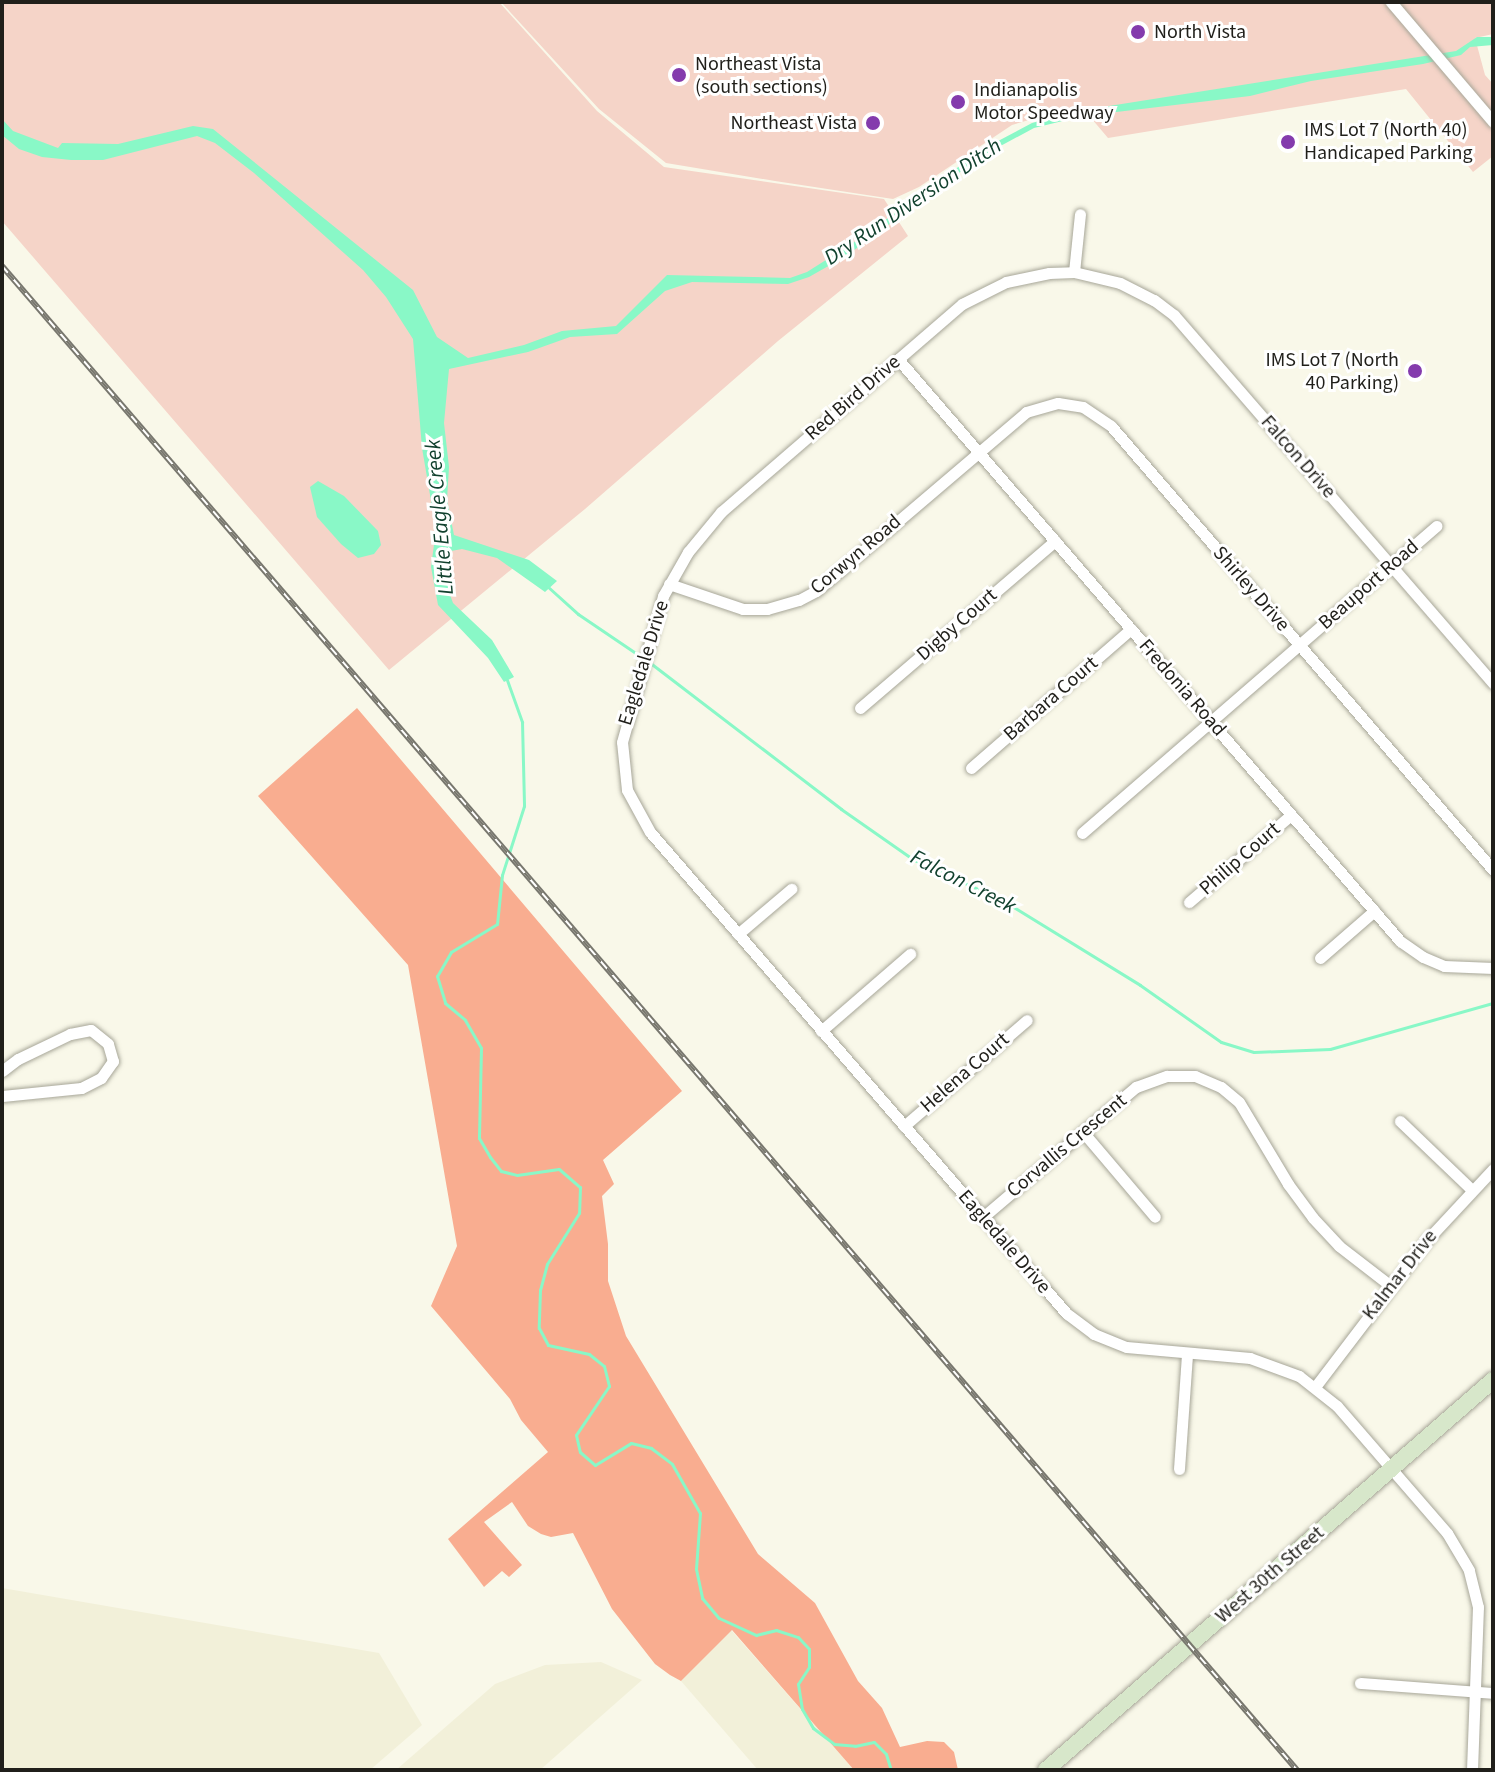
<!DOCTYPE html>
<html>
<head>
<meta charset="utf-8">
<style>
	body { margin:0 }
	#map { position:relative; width:1495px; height:1772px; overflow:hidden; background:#f9f8e9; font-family:"Source Sans 3",sans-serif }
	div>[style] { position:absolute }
	.built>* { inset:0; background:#f2f0d9 }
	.green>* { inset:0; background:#f5d4c8 }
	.forest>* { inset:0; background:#f9ad90 }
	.water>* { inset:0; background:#89f8c7 }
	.stream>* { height:3px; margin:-1.5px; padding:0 1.5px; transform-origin:1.5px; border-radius:1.5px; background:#89f8c7 }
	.roads { filter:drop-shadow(0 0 2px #a7a698) drop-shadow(0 0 2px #a7a698) }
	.street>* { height:11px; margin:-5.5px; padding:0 5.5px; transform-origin:5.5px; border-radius:5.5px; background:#fff }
	.secondary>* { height:16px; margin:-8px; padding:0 8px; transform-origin:8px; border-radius:8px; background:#d7e7ca }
	.rail>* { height:6px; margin-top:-3px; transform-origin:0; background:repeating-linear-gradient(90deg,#fff 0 9px,#78776e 0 18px); box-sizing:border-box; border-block:2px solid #78776e }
	.dots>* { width:22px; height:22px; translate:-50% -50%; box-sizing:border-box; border:4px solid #fff; border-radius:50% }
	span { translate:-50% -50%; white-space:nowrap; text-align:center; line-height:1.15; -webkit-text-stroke:6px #fff; paint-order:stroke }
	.poi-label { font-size:20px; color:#201f1a }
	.left { translate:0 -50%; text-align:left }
	.right { translate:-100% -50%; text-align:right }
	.street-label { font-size:20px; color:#201f1a }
	.water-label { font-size:22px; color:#11412e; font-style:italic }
	.frame { position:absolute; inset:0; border:4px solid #201f1a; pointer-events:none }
</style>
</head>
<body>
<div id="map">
	<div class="built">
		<div style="clip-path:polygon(2px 1588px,379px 1653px,422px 1725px,370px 1770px,2px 1770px)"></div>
		<div style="clip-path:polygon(731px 1630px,854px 1770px,758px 1770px,681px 1681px)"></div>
		<div style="clip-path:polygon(601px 1662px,642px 1680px,540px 1770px,396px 1770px,495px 1684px,545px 1665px)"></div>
	</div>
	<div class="green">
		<div style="clip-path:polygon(2px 2px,499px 2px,597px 111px,664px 167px,884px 199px,908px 236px,778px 341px,585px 509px,389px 670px,2px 221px)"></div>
		<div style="clip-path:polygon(501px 2px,1493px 2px,1493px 34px,1475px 38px,1485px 75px,1493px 84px,1493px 156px,1473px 172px,1406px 89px,1108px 138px,1080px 105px,1012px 125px,919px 187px,893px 199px,775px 181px,666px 163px,599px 109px)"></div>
	</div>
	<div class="forest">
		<div style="clip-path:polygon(357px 708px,682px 1091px,603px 1160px,614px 1184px,602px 1196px,608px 1244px,608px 1281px,626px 1336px,758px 1554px,815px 1603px,858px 1681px,882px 1708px,900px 1747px,927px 1741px,944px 1742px,954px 1752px,958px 1770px,854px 1770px,732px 1630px,681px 1681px,670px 1675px,655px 1664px,612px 1609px,573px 1533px,551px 1537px,541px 1534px,528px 1526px,512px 1502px,484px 1522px,522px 1565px,509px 1577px,502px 1571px,484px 1587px,448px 1539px,548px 1452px,521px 1420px,510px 1399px,431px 1306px,457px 1246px,408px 965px,258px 796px)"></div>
	</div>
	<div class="water">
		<div style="clip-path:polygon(1477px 37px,1493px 37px,1493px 45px,1470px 47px,1461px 55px,1423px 64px,1311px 81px,1250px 96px,1083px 116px,1034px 128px,982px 156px,846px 256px,809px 277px,788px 284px,692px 282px,665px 291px,617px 334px,570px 337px,528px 352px,449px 369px,444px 423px,449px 467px,447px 500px,454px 535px,529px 560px,557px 581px,545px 592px,497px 558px,462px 549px,451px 551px,449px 592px,453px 603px,492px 640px,514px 677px,504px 682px,488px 658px,438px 605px,431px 567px,436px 530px,422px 448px,413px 339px,386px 297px,363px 270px,254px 173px,215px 143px,197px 136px,103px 160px,71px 160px,42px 157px,19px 149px,2px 135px,2px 119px,13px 131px,58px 148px,62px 143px,118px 144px,193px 126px,213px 129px,413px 290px,437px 337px,468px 358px,524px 345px,562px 331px,616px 326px,667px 275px,790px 278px,807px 272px,859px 239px,983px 149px,1032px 123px,1071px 112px,1456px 51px)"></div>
		<div style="clip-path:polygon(318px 481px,344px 496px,378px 531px,381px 545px,374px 554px,358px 558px,341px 544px,317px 517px,310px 487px)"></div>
	</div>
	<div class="stream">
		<div style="left:547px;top:586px;width:42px;rotate:42.1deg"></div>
		<div style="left:578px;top:614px;width:78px;rotate:34.1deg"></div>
		<div style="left:649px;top:662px;width:242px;rotate:37.4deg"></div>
		<div style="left:841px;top:809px;width:89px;rotate:34.9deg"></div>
		<div style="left:914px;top:860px;width:97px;rotate:24.4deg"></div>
		<div style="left:1002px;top:900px;width:162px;rotate:31.6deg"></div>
		<div style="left:1140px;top:985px;width:99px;rotate:35.1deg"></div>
		<div style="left:1221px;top:1042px;width:34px;rotate:17deg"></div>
		<div style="left:1254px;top:1052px;width:76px;rotate:-2.3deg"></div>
		<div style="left:1330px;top:1049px;width:169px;rotate:-15.8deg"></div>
		<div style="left:507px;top:680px;width:45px;rotate:70.3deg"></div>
		<div style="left:522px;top:722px;width:84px;rotate:88.6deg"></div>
		<div style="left:524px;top:806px;width:72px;rotate:107.7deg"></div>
		<div style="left:502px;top:875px;width:49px;rotate:95.8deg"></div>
		<div style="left:497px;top:924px;width:54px;rotate:148.7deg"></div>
		<div style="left:451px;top:952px;width:28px;rotate:120deg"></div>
		<div style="left:437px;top:976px;width:28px;rotate:73deg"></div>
		<div style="left:445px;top:1003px;width:26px;rotate:40deg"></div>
		<div style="left:465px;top:1020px;width:32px;rotate:60deg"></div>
		<div style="left:481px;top:1048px;width:90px;rotate:91.3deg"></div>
		<div style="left:479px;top:1138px;width:22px;rotate:60deg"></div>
		<div style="left:490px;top:1157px;width:18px;rotate:52deg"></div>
		<div style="left:501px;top:1171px;width:16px;rotate:14deg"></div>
		<div style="left:517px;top:1175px;width:42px;rotate:-8.1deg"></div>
		<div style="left:559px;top:1169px;width:28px;rotate:41deg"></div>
		<div style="left:580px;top:1187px;width:26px;rotate:92deg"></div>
		<div style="left:579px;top:1213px;width:60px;rotate:122.1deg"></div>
		<div style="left:547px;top:1264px;width:27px;rotate:105deg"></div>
		<div style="left:540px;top:1290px;width:38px;rotate:92deg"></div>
		<div style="left:539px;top:1328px;width:19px;rotate:62deg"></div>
		<div style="left:548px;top:1345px;width:42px;rotate:12.4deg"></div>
		<div style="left:589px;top:1354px;width:19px;rotate:39deg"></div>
		<div style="left:604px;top:1366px;width:21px;rotate:76deg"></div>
		<div style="left:609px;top:1386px;width:59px;rotate:124deg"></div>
		<div style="left:576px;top:1435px;width:17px;rotate:77deg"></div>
		<div style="left:580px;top:1452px;width:20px;rotate:41deg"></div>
		<div style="left:595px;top:1465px;width:42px;rotate:-31.4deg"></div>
		<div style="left:631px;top:1443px;width:21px;rotate:14deg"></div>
		<div style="left:651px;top:1448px;width:26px;rotate:37deg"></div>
		<div style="left:672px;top:1464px;width:56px;rotate:60.3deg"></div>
		<div style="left:700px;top:1513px;width:56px;rotate:94.1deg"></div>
		<div style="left:696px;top:1569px;width:30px;rotate:78deg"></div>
		<div style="left:702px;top:1598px;width:26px;rotate:50deg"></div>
		<div style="left:719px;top:1618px;width:41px;rotate:24.7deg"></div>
		<div style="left:756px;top:1635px;width:21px;rotate:-14deg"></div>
		<div style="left:776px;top:1630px;width:23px;rotate:18deg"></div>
		<div style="left:798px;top:1637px;width:16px;rotate:47deg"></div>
		<div style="left:809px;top:1649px;width:18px;rotate:90deg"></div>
		<div style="left:809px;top:1667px;width:20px;rotate:123deg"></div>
		<div style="left:798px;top:1684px;width:25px;rotate:81deg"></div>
		<div style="left:802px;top:1709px;width:22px;rotate:60deg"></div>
		<div style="left:813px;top:1728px;width:26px;rotate:37deg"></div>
		<div style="left:834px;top:1744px;width:21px;rotate:5deg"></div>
		<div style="left:855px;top:1746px;width:19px;rotate:-12deg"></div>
		<div style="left:874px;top:1742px;width:17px;rotate:45deg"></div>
		<div style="left:886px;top:1754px;width:17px;rotate:73deg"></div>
	</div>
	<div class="roads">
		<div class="street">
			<div style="left:1391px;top:2px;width:157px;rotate:49.6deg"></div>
			<div style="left:1074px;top:272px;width:58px;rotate:-84.1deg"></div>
			<div style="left:898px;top:359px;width:769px;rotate:49.22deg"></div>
			<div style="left:1400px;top:941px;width:28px;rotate:35deg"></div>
			<div style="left:1423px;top:957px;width:23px;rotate:23deg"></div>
			<div style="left:1444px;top:966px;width:49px;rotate:2.3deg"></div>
			<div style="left:669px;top:584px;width:78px;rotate:18.7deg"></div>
			<div style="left:743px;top:609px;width:24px"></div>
			<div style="left:767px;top:609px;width:33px;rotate:-16deg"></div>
			<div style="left:799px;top:600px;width:19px;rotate:-28deg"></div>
			<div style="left:816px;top:591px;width:276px;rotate:-40.4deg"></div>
			<div style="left:1026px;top:412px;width:33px;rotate:-16deg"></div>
			<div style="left:1058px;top:403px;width:25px;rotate:9deg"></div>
			<div style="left:1083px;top:407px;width:34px;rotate:34deg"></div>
			<div style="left:1111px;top:426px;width:586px;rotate:49.29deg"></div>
			<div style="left:860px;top:708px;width:257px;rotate:-40.6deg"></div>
			<div style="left:971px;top:768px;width:212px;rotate:-41deg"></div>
			<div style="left:1082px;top:833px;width:469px;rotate:-40.9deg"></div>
			<div style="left:1189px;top:902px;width:134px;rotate:-40.5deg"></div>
			<div style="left:738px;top:934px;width:70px;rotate:-40.3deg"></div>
			<div style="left:1320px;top:958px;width:72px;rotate:-41deg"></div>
			<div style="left:821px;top:1031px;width:118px;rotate:-40.9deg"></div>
			<div style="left:2px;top:1071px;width:20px;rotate:-37deg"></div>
			<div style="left:18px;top:1059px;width:58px;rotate:-25.7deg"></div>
			<div style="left:70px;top:1034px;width:21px;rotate:-11deg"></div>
			<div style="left:91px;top:1030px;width:22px;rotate:39deg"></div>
			<div style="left:108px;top:1044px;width:18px;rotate:74deg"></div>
			<div style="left:113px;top:1061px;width:21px;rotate:125deg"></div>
			<div style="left:101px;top:1078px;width:22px;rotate:153deg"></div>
			<div style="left:81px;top:1088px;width:79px;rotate:174.2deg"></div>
			<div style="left:1400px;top:1121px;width:98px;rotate:43.8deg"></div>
			<div style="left:904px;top:1126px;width:162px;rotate:-40.8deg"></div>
			<div style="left:1083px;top:1132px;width:111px;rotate:49.7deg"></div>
			<div style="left:983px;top:1217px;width:201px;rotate:-40.4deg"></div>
			<div style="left:1136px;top:1087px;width:33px;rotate:-20deg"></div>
			<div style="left:1167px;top:1076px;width:28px"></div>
			<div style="left:1195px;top:1076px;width:28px;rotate:23deg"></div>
			<div style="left:1221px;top:1087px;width:23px;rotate:40deg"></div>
			<div style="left:1239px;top:1102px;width:96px;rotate:59.1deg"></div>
			<div style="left:1288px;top:1184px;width:42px;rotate:53.7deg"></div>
			<div style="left:1313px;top:1218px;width:38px;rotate:47deg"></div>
			<div style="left:1339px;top:1246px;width:66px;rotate:37.6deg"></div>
			<div style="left:1315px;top:1387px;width:185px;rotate:-52.7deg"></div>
			<div style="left:1427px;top:1240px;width:97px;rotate:-47.1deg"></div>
			<div style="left:1179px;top:1469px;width:115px;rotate:-86deg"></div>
			<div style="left:1360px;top:1683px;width:133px;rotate:4.3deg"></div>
			<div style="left:1472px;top:1770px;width:163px;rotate:-87.9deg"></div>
			<div style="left:1478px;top:1607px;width:38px;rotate:-104deg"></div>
			<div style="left:1469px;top:1570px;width:43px;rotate:-120.7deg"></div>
			<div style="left:1447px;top:1533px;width:168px;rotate:-130.9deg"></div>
			<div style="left:1337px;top:1406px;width:48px;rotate:-141.7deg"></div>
			<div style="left:1299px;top:1376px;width:52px;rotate:-159.8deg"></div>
			<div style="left:1250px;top:1358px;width:124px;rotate:-174.9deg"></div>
			<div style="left:1126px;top:1347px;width:35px;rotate:-158deg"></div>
			<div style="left:1094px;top:1334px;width:34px;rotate:-143deg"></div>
			<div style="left:1067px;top:1314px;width:637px;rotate:-130.86deg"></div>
			<div style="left:650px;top:832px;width:48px;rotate:-118.7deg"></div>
			<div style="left:627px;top:790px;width:48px;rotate:-95.9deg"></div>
			<div style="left:622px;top:742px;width:152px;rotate:-74.3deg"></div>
			<div style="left:663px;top:596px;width:51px;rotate:-60.4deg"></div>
			<div style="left:688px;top:552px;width:52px;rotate:-50.5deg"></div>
			<div style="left:721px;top:512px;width:318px;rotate:-40.8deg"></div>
			<div style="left:962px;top:304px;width:49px;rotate:-26.6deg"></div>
			<div style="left:1006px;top:282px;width:44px;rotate:-11.8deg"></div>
			<div style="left:1049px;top:273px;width:25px;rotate:-2deg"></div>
			<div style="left:1074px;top:272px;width:47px;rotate:13.4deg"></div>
			<div style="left:1120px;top:283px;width:38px;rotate:27deg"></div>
			<div style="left:1154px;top:300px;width:25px;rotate:37deg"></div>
			<div style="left:1174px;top:315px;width:487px;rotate:49.1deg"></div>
		</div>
		<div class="secondary">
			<div style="left:1046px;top:1770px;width:593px;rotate:-41.1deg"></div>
		</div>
	</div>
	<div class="rail">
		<div style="left:2px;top:266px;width:1985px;rotate:49.27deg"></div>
	</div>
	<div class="dots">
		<div style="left:1138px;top:32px;background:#843bad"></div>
		<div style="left:679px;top:75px;background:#843bad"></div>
		<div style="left:958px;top:102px;background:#843bad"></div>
		<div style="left:873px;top:123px;background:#843bad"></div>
		<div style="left:1288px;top:142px;background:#843bad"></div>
		<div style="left:1415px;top:371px;background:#843bad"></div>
	</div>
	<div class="poi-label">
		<span class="left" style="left:1154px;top:32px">North Vista</span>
		<span class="left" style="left:695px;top:76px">Northeast Vista<br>(south sections)</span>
		<span class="left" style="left:974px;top:102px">Indianapolis<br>Motor Speedway</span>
		<span class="right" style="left:857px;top:123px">Northeast Vista</span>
		<span class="left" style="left:1304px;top:142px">IMS Lot 7 (North 40)<br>Handicaped Parking</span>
		<span class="right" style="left:1399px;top:372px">IMS Lot 7 (North<br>40 Parking)</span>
	</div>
	<div class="street-label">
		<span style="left:853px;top:398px;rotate:-41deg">Red Bird Drive</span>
		<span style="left:1298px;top:457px;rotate:49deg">Falcon Drive</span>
		<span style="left:856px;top:555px;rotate:-40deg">Corwyn Road</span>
		<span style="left:1369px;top:585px;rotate:-41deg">Beauport Road</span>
		<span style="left:1251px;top:589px;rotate:49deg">Shirley Drive</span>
		<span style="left:957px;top:625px;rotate:-41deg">Digby Court</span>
		<span style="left:644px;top:663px;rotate:-73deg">Eagledale Drive</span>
		<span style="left:1182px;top:688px;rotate:49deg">Fredonia Road</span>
		<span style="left:1051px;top:699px;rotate:-41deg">Barbara Court</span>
		<span style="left:1240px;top:859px;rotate:-41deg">Philip Court</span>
		<span style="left:965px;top:1073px;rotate:-41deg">Helena Court</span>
		<span style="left:1067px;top:1146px;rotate:-40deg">Corvallis Crescent</span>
		<span style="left:1004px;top:1242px;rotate:49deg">Eagledale Drive</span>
		<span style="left:1400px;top:1275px;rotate:-52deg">Kalmar Drive</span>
		<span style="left:1270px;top:1575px;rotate:-41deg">West 30th Street</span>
	</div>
	<div class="water-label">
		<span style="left:913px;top:202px;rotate:-34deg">Dry Run Diversion Ditch</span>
		<span style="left:440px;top:517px;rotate:-95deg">Little Eagle Creek</span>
		<span style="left:963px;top:882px;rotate:27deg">Falcon Creek</span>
	</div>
	<div class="frame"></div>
</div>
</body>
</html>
